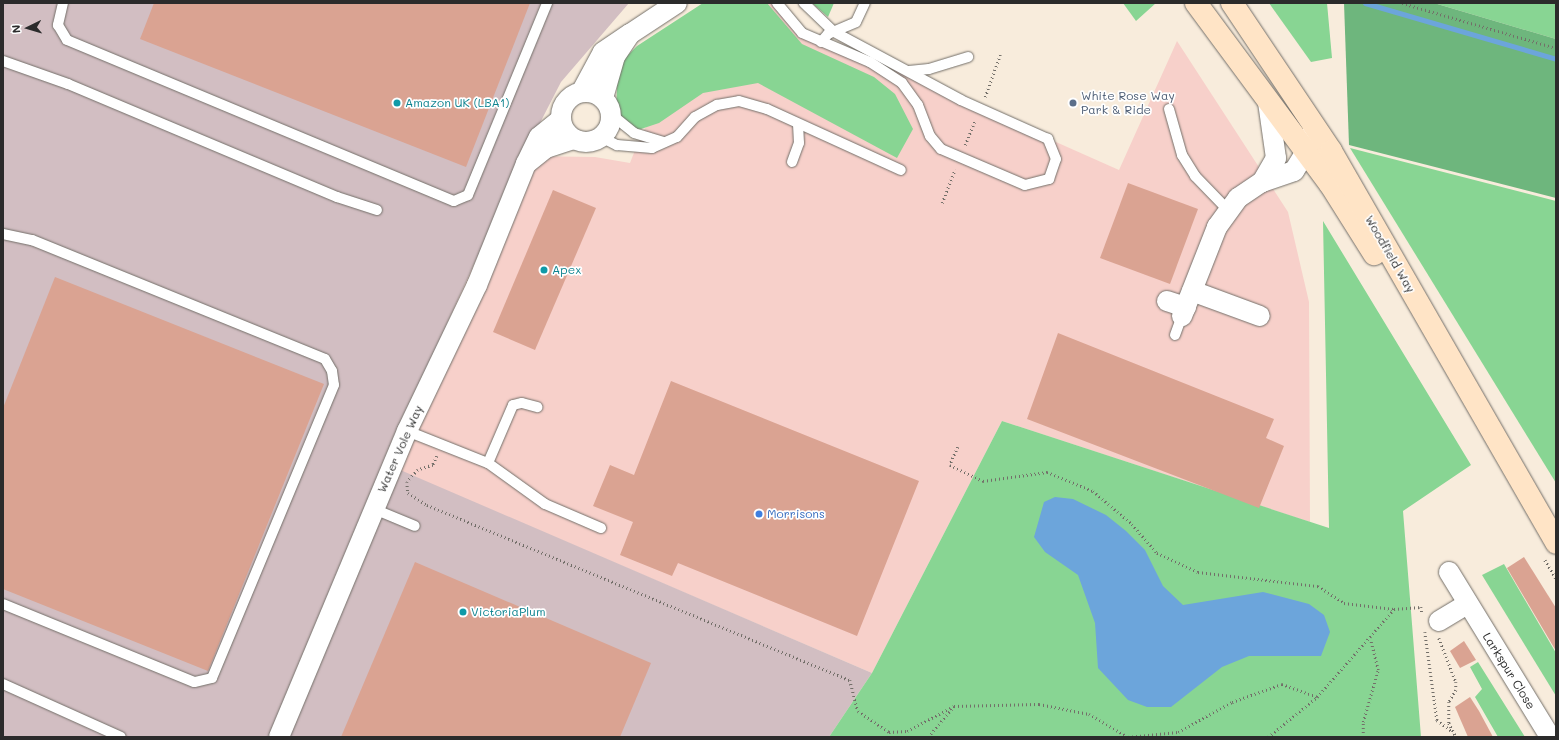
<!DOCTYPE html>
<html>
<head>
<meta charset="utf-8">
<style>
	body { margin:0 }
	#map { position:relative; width:1559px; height:740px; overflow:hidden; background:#f8ecdc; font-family:Mali,sans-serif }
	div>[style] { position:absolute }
	.built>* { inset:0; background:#f7d0ca }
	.industrial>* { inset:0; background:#d2bec2 }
	.green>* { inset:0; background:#88d593 }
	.forest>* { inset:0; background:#6eb67d }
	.water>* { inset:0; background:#6ca5db }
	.stream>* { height:5px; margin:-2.5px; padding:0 2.5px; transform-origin:2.5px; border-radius:2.5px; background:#6ca5db }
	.building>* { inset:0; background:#daa392 }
	.path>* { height:2.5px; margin-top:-1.25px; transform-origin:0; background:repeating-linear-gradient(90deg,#736f69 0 1px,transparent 0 4px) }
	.roads { filter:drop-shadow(0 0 1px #736f69) drop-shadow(0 0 1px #736f69) }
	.lane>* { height:10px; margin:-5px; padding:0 5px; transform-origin:5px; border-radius:5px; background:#fff }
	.street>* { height:20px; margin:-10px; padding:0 10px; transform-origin:10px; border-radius:10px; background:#fff }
	.street>.ring { margin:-10px; padding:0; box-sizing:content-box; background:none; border:20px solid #fff; border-radius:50% }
	.secondary>* { height:22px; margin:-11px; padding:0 11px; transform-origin:11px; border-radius:11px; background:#ffe4c6 }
	.dots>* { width:11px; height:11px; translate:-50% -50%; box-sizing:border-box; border:2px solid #fff; border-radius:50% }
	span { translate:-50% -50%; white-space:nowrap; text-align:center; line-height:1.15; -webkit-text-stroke:3.5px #fff; paint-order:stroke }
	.service-label { font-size:12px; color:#4e5e75 }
	.left { translate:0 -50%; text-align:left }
	.culture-label { font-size:12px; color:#0d838f }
	.street-label { font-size:12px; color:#2b2b2b }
	.shop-label { font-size:12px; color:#366cbe }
	.frame { position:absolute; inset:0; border:4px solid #2b2b2b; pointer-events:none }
	.north { position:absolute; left:8px; top:8px; width:40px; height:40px; -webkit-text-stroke:3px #fff; paint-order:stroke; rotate:265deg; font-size:11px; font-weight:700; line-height:16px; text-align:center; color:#2b2b2b }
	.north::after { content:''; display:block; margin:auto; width:14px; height:18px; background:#2b2b2b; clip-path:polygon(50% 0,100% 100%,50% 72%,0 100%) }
</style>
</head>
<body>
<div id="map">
	<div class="built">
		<div style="clip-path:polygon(723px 3px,781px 3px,800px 28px,1119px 170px,1177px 41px,1288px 212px,1309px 302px,1310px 522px,1002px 421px,872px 673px,384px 464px,523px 156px,595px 157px,630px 163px,641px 135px)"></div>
	</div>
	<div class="industrial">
		<div style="clip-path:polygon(3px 3px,629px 3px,561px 82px,523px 156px,384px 463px,872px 673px,829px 737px,3px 737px)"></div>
	</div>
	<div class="green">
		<div style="clip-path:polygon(703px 3px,767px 3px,802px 44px,874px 77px,895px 94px,913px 129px,897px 158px,758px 83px,703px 93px,659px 123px,635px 131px,616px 110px,618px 65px,637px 46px)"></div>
		<div style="clip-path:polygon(812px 3px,834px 3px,828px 17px)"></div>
		<div style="clip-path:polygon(1123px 3px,1156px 3px,1136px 21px)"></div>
		<div style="clip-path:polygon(1269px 3px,1327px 3px,1332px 58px,1311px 62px)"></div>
		<div style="clip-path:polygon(1434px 3px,1556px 3px,1556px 39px)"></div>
		<div style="clip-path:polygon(1350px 148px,1556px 201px,1556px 483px)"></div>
		<div style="clip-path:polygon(1323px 221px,1471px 465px,1403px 511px,1421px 737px,829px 737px,872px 673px,1002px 421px,1329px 528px)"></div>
		<div style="clip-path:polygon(1504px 564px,1556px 653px,1556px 696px,1482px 575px)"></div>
		<div style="clip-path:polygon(1478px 662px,1525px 737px,1498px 737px,1475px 697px,1482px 689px,1470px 667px)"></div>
	</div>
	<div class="forest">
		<div style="clip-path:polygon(1344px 3px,1434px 3px,1556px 39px,1556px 198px,1349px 145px)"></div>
	</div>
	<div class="water">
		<div style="clip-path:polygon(1055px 497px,1073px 499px,1106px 515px,1126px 531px,1145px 550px,1163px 586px,1183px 605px,1263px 592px,1309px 604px,1324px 615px,1330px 632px,1321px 656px,1249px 656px,1222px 667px,1171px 707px,1147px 707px,1128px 700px,1098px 668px,1095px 623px,1078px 575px,1045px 552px,1034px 537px,1044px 502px)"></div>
	</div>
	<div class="stream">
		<div style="left:1365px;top:3px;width:199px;rotate:16.3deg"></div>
	</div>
	<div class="building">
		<div style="clip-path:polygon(154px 3px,530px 3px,466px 167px,140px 39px)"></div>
		<div style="clip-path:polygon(1128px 183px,1198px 209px,1170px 284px,1100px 258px)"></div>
		<div style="clip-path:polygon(553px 190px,596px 208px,535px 350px,493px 332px)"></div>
		<div style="clip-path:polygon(55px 277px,324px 384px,208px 671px,3px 589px,3px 408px)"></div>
		<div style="clip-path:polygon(1058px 333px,1274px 419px,1266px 438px,1284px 446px,1259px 508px,1027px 419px)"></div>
		<div style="clip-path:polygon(671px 381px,919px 481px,857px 636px,678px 563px,672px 576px,620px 555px,633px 522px,593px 506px,610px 465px,634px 475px)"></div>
		<div style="clip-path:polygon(1524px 557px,1556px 608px,1556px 651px,1507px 568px)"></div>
		<div style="clip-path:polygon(415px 562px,651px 663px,620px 737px,341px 737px)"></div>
		<div style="clip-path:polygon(1464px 641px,1476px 660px,1460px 668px,1450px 651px)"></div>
		<div style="clip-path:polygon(1470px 697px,1479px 711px,1493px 737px,1468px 737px,1455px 707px)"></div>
	</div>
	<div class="path">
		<div style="left:1402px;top:3px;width:160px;rotate:16.3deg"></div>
		<div style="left:985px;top:97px;width:45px;rotate:-70.3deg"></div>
		<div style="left:965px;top:145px;width:27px;rotate:-68deg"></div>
		<div style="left:942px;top:203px;width:36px;rotate:-69deg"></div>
		<div style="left:958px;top:447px;width:20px;rotate:114deg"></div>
		<div style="left:950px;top:465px;width:37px;rotate:26deg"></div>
		<div style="left:983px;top:481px;width:65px;rotate:-8deg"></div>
		<div style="left:1047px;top:472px;width:50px;rotate:22.4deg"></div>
		<div style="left:1093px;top:491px;width:51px;rotate:40.2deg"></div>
		<div style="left:1132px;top:524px;width:38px;rotate:49deg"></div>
		<div style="left:1157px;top:553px;width:45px;rotate:24.9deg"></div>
		<div style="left:1198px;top:572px;width:121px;rotate:6.7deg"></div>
		<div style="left:1318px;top:586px;width:31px;rotate:33deg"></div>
		<div style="left:1344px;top:603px;width:50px;rotate:6.8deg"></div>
		<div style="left:437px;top:456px;width:10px;rotate:114deg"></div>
		<div style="left:433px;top:465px;width:16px;rotate:162deg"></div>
		<div style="left:418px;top:470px;width:16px;rotate:133deg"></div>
		<div style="left:407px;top:482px;width:11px;rotate:85deg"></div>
		<div style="left:408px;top:493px;width:22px;rotate:32deg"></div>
		<div style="left:427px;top:505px;width:458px;rotate:22.5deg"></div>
		<div style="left:850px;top:680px;width:32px;rotate:76deg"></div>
		<div style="left:858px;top:711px;width:37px;rotate:34deg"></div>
		<div style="left:889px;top:732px;width:18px;rotate:-3deg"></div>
		<div style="left:907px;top:731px;width:53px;rotate:-28deg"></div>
		<div style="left:954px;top:706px;width:85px;rotate:-1.3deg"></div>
		<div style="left:1039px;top:704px;width:51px;rotate:11.3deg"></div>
		<div style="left:1089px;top:714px;width:45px;rotate:30.5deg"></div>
		<div style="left:1128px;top:737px;width:50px;rotate:-5.7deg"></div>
		<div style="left:1178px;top:732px;width:62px;rotate:-29.1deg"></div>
		<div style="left:1232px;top:702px;width:53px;rotate:-19.8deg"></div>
		<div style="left:1282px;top:684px;width:37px;rotate:20deg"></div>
		<div style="left:1317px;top:697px;width:117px;rotate:-48.8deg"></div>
		<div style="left:1394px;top:609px;width:27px;rotate:-4deg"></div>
		<div style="left:1421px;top:607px;width:6px;rotate:81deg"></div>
		<div style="left:1545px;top:560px;width:21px;rotate:59deg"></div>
		<div style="left:1425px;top:632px;width:89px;rotate:82.2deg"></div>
		<div style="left:1437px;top:720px;width:20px;rotate:37deg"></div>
		<div style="left:1439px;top:638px;width:47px;rotate:68.9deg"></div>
		<div style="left:1456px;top:682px;width:8px;rotate:90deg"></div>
		<div style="left:1456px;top:690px;width:14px;rotate:120deg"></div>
		<div style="left:1449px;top:702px;width:21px;rotate:90deg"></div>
		<div style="left:1449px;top:723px;width:16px;rotate:63deg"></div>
		<div style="left:888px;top:737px;width:5px;rotate:-79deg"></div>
		<div style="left:928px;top:737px;width:39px;rotate:-50deg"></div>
		<div style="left:1268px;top:737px;width:63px;rotate:-39.2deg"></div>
		<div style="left:1363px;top:737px;width:15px;rotate:-90deg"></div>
		<div style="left:1363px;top:722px;width:54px;rotate:-73.9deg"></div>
		<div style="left:1378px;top:670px;width:32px;rotate:-104deg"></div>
	</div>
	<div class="roads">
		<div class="lane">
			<div style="left:63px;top:3px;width:23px;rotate:103deg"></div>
			<div style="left:58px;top:25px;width:17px;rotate:59deg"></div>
			<div style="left:67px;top:40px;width:419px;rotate:22.6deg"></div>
			<div style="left:454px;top:201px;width:15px;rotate:-23deg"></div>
			<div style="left:468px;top:195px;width:208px;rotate:-67.6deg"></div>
			<div style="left:777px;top:3px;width:39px;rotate:50deg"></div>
			<div style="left:802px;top:33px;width:74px;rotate:23.1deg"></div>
			<div style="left:870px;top:62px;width:38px;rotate:33deg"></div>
			<div style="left:902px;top:83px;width:27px;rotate:54deg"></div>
			<div style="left:918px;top:105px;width:33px;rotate:69deg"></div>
			<div style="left:930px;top:136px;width:17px;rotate:50deg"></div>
			<div style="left:941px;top:149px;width:91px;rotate:23.2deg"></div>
			<div style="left:1025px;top:185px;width:25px;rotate:-14deg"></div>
			<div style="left:1049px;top:179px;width:21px;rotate:-71deg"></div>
			<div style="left:1056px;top:159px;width:22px;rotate:-112deg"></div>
			<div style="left:1048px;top:139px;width:95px;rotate:-155.9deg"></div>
			<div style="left:961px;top:100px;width:144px;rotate:-151.8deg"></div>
			<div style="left:834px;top:32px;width:42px;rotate:-136deg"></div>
			<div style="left:821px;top:42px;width:11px;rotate:-49deg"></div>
			<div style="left:828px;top:34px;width:30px;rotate:-23deg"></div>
			<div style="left:856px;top:22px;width:21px;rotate:-65deg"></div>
			<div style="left:3px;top:61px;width:69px;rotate:19.5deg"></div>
			<div style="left:68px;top:84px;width:292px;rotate:22.8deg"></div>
			<div style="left:337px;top:197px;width:42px;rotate:18deg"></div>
			<div style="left:909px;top:71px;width:20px;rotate:-6deg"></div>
			<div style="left:929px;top:69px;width:41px;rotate:-17.1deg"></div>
			<div style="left:1169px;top:109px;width:48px;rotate:74.2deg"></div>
			<div style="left:1182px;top:155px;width:25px;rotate:58deg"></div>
			<div style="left:1195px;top:176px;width:47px;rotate:45.9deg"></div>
			<div style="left:612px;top:115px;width:28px;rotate:39deg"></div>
			<div style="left:634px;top:133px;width:31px;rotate:17deg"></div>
			<div style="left:601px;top:137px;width:18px;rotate:27deg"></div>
			<div style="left:617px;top:145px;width:35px;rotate:5deg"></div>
			<div style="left:652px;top:148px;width:27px;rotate:-24deg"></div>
			<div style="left:677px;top:137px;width:27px;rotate:-48deg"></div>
			<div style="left:695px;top:117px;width:25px;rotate:-29deg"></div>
			<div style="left:717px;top:105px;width:22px;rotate:-10deg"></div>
			<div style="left:739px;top:101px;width:29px;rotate:16deg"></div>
			<div style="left:767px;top:109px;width:147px;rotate:24.5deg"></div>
			<div style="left:792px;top:162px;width:20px;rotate:-70deg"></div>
			<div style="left:799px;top:143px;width:19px;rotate:-93deg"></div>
			<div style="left:3px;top:234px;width:30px;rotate:12deg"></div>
			<div style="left:32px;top:240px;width:316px;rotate:22.1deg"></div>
			<div style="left:325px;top:359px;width:14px;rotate:60deg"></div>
			<div style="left:332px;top:371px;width:14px;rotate:82deg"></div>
			<div style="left:334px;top:385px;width:317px;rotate:112.6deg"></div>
			<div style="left:212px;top:678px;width:18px;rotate:167deg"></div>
			<div style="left:194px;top:682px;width:206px;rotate:-157.8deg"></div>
			<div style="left:1175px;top:335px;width:20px;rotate:-70deg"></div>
			<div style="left:407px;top:431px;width:87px;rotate:21.6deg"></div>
			<div style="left:488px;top:463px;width:63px;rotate:-66.7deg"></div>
			<div style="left:513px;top:405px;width:9px;rotate:-13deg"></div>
			<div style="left:522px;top:403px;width:16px;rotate:15deg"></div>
			<div style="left:488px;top:463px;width:70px;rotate:35.7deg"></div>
			<div style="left:545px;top:504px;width:61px;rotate:23.2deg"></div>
			<div style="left:374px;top:509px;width:44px;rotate:22.5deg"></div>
			<div style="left:3px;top:684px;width:129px;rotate:24.2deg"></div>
		</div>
		<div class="street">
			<div style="left:630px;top:34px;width:56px;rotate:-33.4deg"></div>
			<div style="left:582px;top:91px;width:44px;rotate:-61.7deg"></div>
			<div style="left:603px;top:52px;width:32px;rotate:-34deg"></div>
			<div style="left:630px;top:34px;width:27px;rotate:124deg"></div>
			<div style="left:615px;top:56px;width:44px;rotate:105.9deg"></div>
			<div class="ring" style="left:561px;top:92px;width:30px;height:30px"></div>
			<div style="left:1268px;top:102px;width:57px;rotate:81.9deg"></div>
			<div style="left:1276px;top:158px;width:28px;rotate:120deg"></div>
			<div style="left:1262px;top:182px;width:34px;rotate:-19deg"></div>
			<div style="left:1294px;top:171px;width:22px;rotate:-58deg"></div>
			<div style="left:1306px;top:152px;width:15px;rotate:-82deg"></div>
			<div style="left:560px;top:120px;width:27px;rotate:141deg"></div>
			<div style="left:539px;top:137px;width:30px;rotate:116deg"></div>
			<div style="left:526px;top:164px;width:26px;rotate:-39deg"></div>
			<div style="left:546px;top:148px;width:28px;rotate:-18deg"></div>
			<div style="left:1192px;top:291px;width:72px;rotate:20.2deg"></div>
			<div style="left:1167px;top:301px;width:20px;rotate:18deg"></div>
			<div style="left:1182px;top:316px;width:96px;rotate:-68.5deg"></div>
			<div style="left:1217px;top:227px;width:36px;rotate:-54deg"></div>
			<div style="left:1238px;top:198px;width:29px;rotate:-34deg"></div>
			<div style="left:1449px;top:572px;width:193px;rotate:58.5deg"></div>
			<div style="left:1439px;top:621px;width:33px;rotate:-31deg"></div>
			<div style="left:279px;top:737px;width:332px;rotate:-67.3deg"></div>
			<div style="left:407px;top:431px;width:162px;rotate:-64.4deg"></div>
			<div style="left:477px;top:285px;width:131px;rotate:-68deg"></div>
		</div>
		<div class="secondary">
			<div style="left:1196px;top:3px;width:225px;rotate:53.5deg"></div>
			<div style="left:1330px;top:184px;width:83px;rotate:57.8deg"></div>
			<div style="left:1232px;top:3px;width:178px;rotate:56.2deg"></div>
			<div style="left:1331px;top:151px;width:452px;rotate:60.1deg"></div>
		</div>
	</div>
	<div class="dots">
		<div style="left:397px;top:103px;background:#0f9aa8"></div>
		<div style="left:1073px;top:103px;background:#5c6f8a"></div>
		<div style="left:544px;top:270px;background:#0f9aa8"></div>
		<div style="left:759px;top:514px;background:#3f7fe0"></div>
		<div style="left:463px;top:612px;background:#0f9aa8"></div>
	</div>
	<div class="service-label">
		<span class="left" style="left:1081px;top:103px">White Rose Way<br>Park &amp; Ride</span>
	</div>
	<div class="culture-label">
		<span class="left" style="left:405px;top:103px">Amazon UK (LBA1)</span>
		<span class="left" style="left:552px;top:270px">Apex</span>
		<span class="left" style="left:471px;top:612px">VictoriaPlum</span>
	</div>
	<div class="street-label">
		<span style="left:1390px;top:254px;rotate:60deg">Woodfield Way</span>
		<span style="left:400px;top:449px;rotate:-66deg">Water Vole Way</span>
		<span style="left:1509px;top:671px;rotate:58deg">Larkspur Close</span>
	</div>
	<div class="shop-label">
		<span class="left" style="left:767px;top:514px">Morrisons</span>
	</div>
	<div class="frame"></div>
	<div class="north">N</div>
</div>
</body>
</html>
